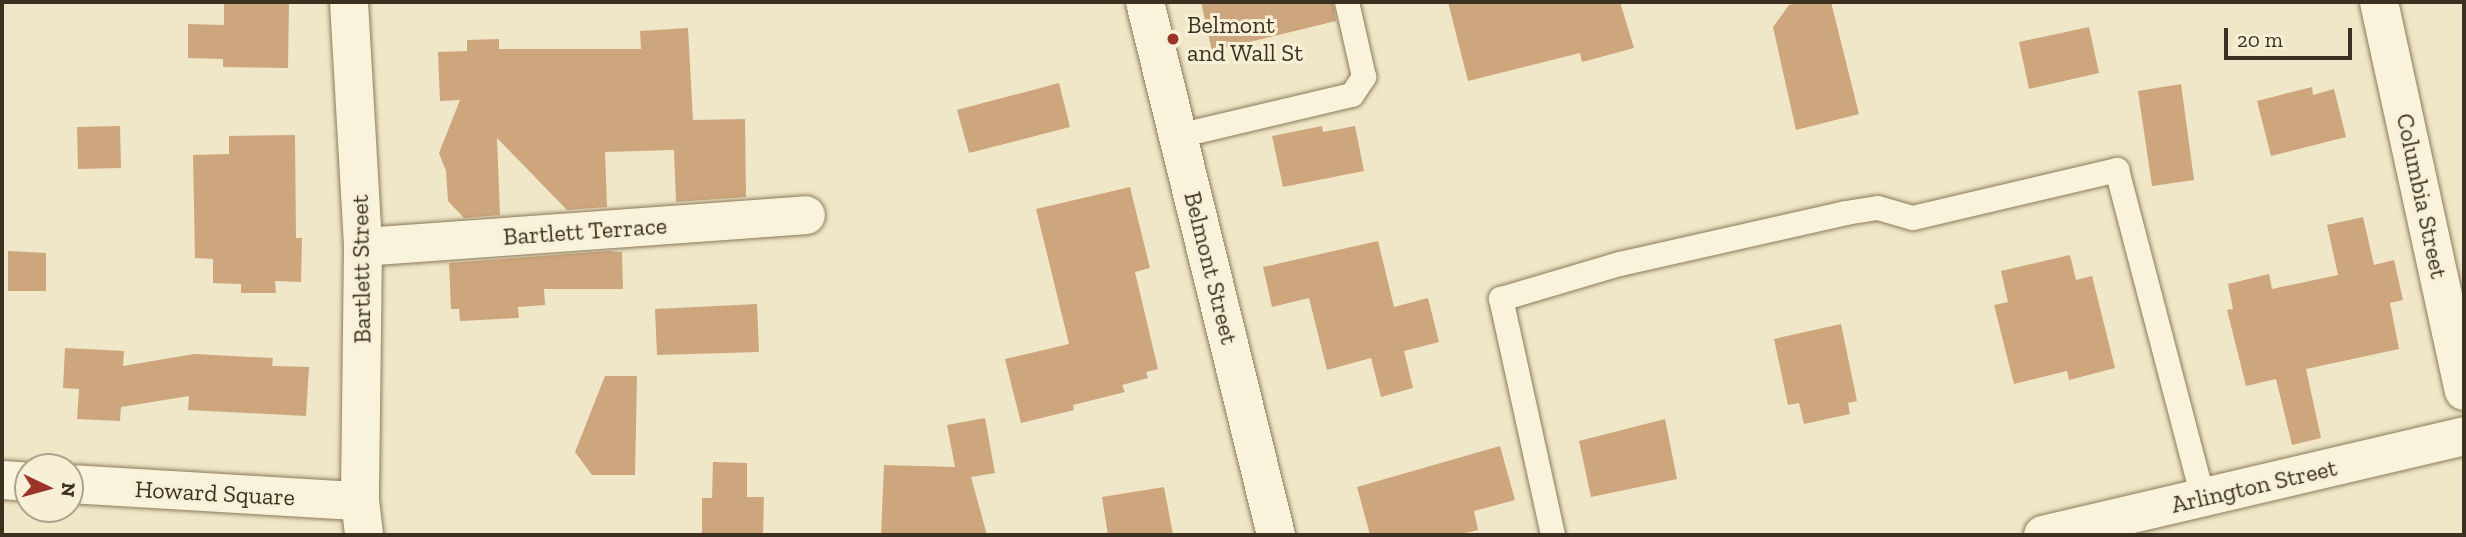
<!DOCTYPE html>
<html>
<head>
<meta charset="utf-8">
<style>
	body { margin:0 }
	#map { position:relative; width:2466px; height:537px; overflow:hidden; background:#efe7c7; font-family:"Zilla Slab",serif }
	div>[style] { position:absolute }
	.building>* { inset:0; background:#cea67d }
	.roads { filter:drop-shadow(0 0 2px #8c7a5c) drop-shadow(0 0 2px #8c7a5c) }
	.service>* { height:24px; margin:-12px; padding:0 12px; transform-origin:12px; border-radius:12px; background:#faf3db }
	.minor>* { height:38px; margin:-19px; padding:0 19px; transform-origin:19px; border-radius:19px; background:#faf3db }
	.secondary>* { height:38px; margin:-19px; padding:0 19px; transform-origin:19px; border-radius:19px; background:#faf3db }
	.dots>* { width:19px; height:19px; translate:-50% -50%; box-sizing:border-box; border:4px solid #f7f0d7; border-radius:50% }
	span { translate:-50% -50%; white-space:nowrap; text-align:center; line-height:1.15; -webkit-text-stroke:6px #f7f0d7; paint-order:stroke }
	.poi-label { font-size:24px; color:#3c3020 }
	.left { translate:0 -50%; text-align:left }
	.street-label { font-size:24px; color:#3c3020 }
	.frame { position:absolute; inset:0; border:4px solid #3c3020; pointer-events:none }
	.north { position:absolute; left:14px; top:453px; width:70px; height:70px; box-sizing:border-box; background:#f7f0d7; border:2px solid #aca38e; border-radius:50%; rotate:95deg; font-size:19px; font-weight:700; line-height:28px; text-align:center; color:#3c3020 }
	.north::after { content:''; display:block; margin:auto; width:24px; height:32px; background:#9c342a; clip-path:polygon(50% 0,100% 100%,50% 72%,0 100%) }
	.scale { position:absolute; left:2224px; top:28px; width:128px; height:32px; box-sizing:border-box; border:4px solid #3c3020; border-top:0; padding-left:9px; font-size:21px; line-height:24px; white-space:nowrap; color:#3c3020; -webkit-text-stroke:5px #f7f0d7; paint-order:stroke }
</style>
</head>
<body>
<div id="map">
	<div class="building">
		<div style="clip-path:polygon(224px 2px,289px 3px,288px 68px,223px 67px,223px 59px,188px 58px,188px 24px,224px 25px)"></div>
		<div style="clip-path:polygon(1201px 2px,1333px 2px,1336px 21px,1212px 51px)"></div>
		<div style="clip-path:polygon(1448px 2px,1620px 2px,1634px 48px,1582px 62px,1580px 53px,1468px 81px)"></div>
		<div style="clip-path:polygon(1799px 2px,1831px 2px,1859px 114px,1796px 130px,1773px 27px,1789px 5px)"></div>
		<div style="clip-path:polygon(2089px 27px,2099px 73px,2029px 89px,2019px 42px)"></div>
		<div style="clip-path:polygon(688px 28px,693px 120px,745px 119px,746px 197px,676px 202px,674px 150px,605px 152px,607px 207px,567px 210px,497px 138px,500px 215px,464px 218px,448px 201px,446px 171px,439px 153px,460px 100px,440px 101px,438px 52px,467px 51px,467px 40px,499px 39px,499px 49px,641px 49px,640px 31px)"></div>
		<div style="clip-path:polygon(1059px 83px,1070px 127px,969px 153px,957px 110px)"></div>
		<div style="clip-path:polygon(2181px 84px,2194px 180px,2152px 186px,2138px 91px)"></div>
		<div style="clip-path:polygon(2312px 87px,2313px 95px,2334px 89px,2346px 137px,2271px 156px,2257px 101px)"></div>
		<div style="clip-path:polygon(120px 126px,121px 168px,78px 169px,77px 127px)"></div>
		<div style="clip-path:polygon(1322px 126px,1323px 132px,1355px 126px,1364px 171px,1283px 187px,1272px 136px)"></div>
		<div style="clip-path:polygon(295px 135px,296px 238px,302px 238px,301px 282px,275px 281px,276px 293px,241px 293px,241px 284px,213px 283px,213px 259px,195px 258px,193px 155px,229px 154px,229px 136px)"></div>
		<div style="clip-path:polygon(1130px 187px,1150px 268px,1135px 272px,1158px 369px,1146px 372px,1148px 378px,1122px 385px,1125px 392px,1073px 405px,1074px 410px,1021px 423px,1005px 359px,1069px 344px,1036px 209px)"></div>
		<div style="clip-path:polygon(2363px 217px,2374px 265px,2394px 260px,2403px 300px,2390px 303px,2399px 349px,2306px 369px,2321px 438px,2292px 445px,2276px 379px,2246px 386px,2227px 310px,2233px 309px,2228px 284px,2269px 274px,2272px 289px,2338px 275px,2327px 225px)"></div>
		<div style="clip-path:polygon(1378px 241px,1394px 307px,1428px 298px,1439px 342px,1404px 351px,1413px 388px,1381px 397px,1371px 358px,1327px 370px,1309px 298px,1272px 307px,1263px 267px)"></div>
		<div style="clip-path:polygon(8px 251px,46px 253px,46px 291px,8px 291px)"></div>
		<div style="clip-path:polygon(608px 251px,622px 252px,623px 289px,544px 289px,545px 305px,518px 307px,519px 318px,460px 321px,459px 309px,451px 309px,449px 263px)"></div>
		<div style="clip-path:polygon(2070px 255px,2076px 280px,2092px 276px,2115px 368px,2069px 380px,2067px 371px,2014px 384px,1994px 305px,2008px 302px,2001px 271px)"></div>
		<div style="clip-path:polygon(757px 304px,759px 352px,657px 355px,655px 309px)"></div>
		<div style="clip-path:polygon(1841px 324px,1857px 401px,1848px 403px,1850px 414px,1804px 424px,1799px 403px,1788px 405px,1774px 339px)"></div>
		<div style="clip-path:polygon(65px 348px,124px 351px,123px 366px,194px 354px,273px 358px,272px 366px,309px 367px,306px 416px,188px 410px,189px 396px,121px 407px,120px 421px,77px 419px,79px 389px,63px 388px)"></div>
		<div style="clip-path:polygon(605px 376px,637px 376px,635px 475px,592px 475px,575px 452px)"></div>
		<div style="clip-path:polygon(985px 418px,995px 473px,971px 477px,987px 535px,881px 535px,884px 465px,955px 467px,947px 425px)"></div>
		<div style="clip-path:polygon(1665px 419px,1677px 479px,1591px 497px,1579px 441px)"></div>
		<div style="clip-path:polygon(1500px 446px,1515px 500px,1474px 511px,1478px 530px,1457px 535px,1370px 535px,1357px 487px)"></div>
		<div style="clip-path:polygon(713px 462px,747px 463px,747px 497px,764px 497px,763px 535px,702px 535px,702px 498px,712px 498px)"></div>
		<div style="clip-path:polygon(1164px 487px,1173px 535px,1108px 535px,1102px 497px)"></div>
	</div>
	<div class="roads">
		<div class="service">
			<div style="left:1178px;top:136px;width:179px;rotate:-13.3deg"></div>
			<div style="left:1352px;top:95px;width:22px;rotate:-56deg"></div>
			<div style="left:1364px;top:77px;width:77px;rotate:-102.8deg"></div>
			<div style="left:1553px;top:535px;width:242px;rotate:-102.4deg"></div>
			<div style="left:1501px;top:299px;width:124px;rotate:-16.4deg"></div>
			<div style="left:1620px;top:264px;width:232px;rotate:-12.7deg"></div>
			<div style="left:1846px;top:213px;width:32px;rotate:-9deg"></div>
			<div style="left:1878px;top:208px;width:36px;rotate:16deg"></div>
			<div style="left:1913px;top:218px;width:210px;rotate:-13.2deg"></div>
			<div style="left:2117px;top:170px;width:339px;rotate:75.3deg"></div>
		</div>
		<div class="minor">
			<div style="left:349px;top:2px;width:245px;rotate:86.7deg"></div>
			<div style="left:363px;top:247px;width:254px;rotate:90.7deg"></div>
			<div style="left:360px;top:501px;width:34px;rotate:83deg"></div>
			<div style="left:2379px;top:2px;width:398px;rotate:77.7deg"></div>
			<div style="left:363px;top:247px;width:444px;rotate:-4.1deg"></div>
			<div style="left:2px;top:480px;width:26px;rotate:4deg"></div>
			<div style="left:70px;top:484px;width:290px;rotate:3.4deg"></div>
			<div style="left:2043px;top:535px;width:432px;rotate:-13.2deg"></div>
		</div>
		<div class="secondary">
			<div style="left:1145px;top:2px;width:549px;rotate:76.19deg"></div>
		</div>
	</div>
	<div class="dots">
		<div style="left:1173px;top:39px;background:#9c342a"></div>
	</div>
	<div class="poi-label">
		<span class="left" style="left:1187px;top:39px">Belmont<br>and Wall St</span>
	</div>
	<div class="street-label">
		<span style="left:2422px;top:196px;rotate:78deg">Columbia Street</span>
		<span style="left:585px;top:231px;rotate:-4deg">Bartlett Terrace</span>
		<span style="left:1211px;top:268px;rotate:76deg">Belmont Street</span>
		<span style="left:361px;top:269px;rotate:-91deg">Bartlett Street</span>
		<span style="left:2254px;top:486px;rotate:-13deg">Arlington Street</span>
		<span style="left:215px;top:493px;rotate:3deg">Howard Square</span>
	</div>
	<div class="frame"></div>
	<div class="north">N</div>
	<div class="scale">20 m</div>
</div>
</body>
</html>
